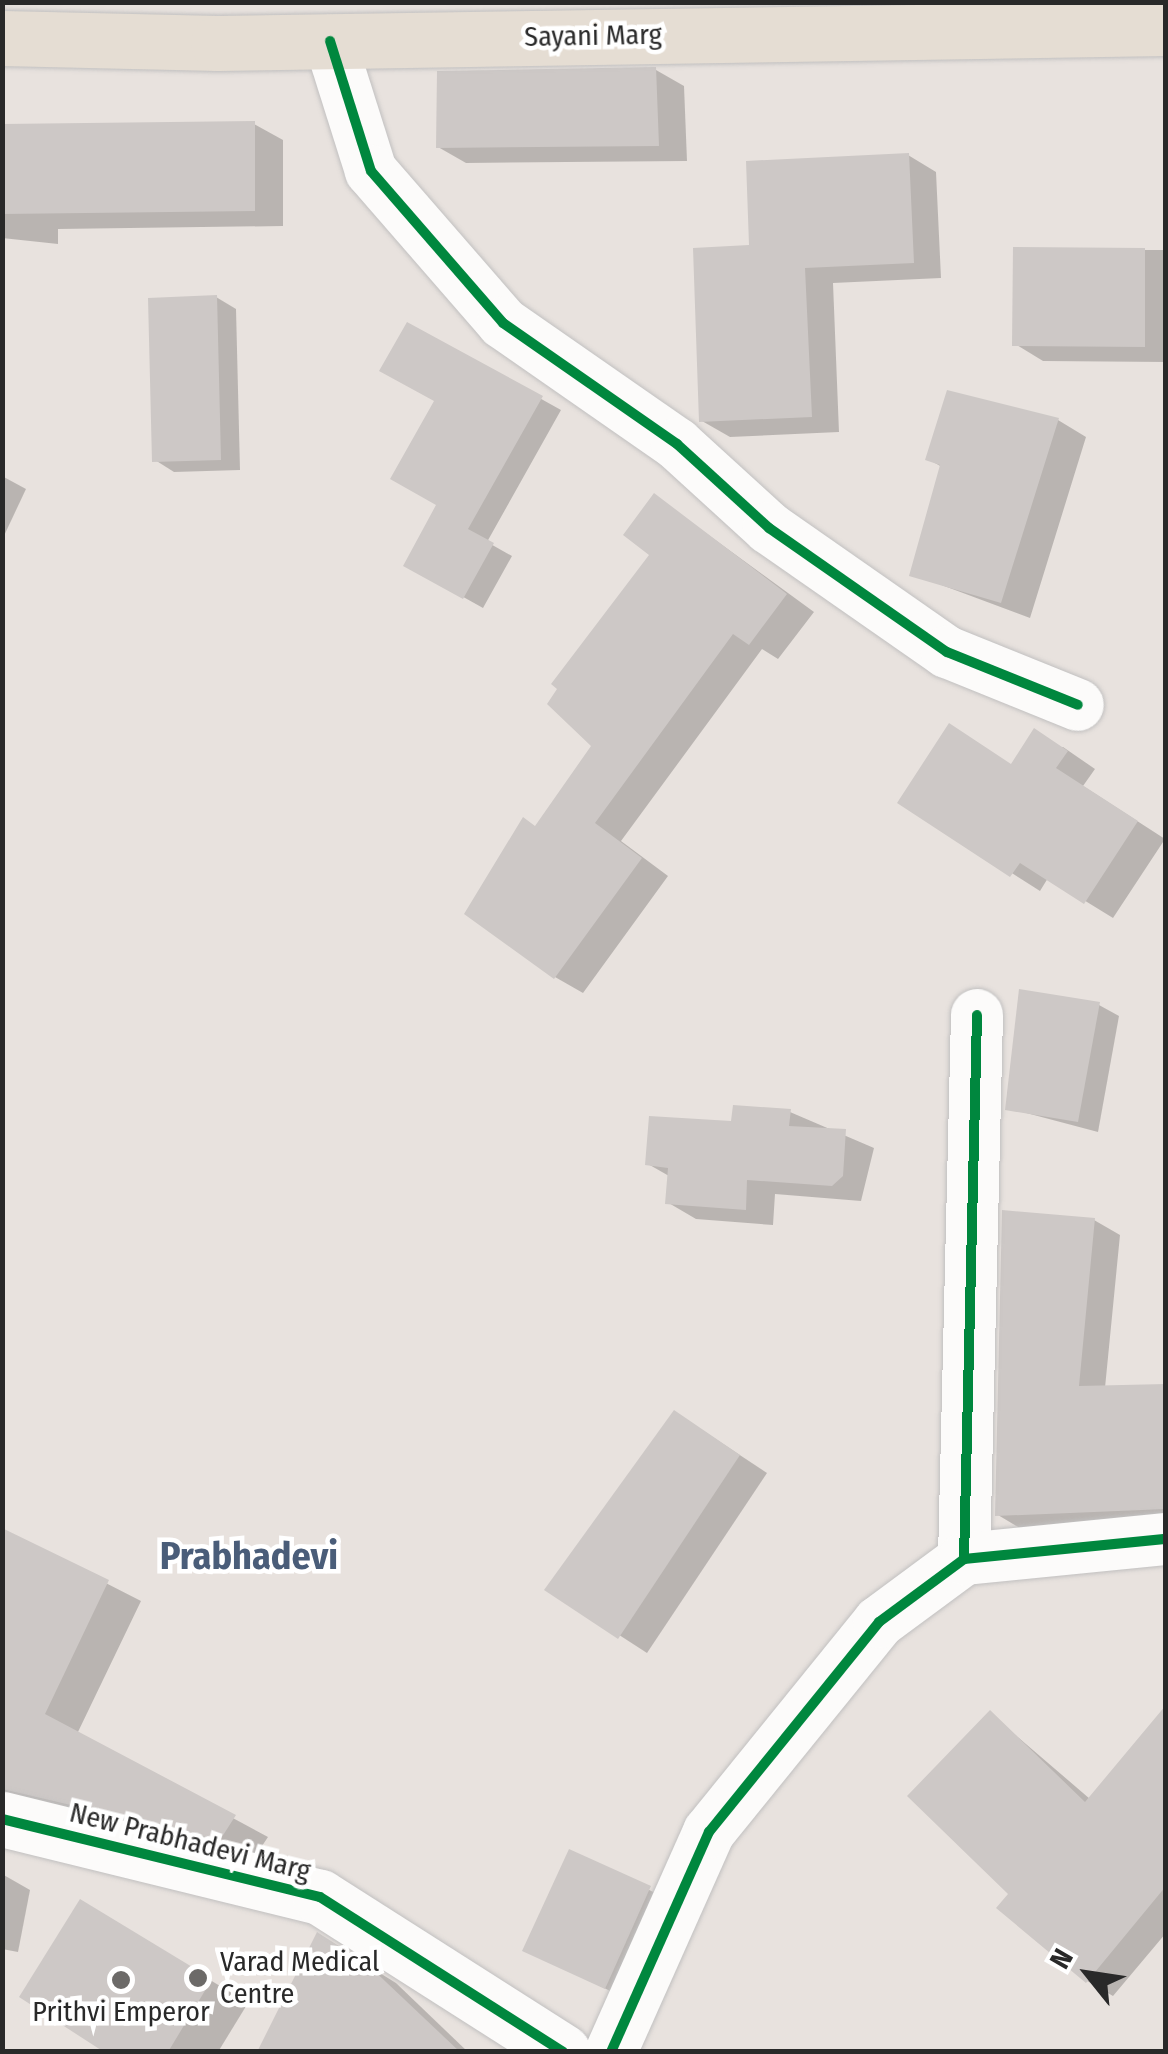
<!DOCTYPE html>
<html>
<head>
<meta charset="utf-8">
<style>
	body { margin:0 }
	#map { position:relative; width:1168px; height:2054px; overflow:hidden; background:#e8e2de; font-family:"Fira Sans Condensed",sans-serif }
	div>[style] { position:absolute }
	.shadow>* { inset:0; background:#0003 }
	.building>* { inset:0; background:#cdc8c6 }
	.roads { filter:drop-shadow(0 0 2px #c1c0c0) drop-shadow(0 0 2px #c1c0c0) }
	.minor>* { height:52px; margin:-26px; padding:0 26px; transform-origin:26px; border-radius:26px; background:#fcfbfa }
	.tertiary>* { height:55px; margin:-27.5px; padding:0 27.5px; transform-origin:27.5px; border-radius:27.5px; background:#fcfbfa }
	.primary>* { height:55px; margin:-27.5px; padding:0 27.5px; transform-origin:27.5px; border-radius:27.5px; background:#e5ddd3 }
	.cycleway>* { height:10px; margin:-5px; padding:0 5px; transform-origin:5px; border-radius:5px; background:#00873e }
	.dots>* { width:28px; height:28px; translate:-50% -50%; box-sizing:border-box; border:5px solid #fff; border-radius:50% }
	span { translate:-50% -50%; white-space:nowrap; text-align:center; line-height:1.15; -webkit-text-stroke:9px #fff; paint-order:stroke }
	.street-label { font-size:28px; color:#292929 }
	.poi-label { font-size:28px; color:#292929 }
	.left { translate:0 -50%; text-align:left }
	.district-label { font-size:38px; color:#4a5d79; font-weight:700 }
	.frame { position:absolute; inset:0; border:5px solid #292929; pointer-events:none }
	.north { position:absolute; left:1038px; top:1924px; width:100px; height:100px; -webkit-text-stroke:8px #fff; paint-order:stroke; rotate:300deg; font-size:28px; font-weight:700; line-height:40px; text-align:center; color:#292929 }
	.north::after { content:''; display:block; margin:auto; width:35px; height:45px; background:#292929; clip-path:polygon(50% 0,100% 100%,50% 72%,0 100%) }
</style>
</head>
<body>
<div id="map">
	<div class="shadow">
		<div style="clip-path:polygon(656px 70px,684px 86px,687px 161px,466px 163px,438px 147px)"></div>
		<div style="clip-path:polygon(254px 124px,283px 140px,283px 226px,58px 229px,58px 244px,2px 238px,2px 126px)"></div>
		<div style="clip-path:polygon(908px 155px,936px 172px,941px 278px,833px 283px,839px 432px,730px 437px,702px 421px,752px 247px)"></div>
		<div style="clip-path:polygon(1016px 250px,1166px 250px,1166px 362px,1043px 361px,1015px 344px)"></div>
		<div style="clip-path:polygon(216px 297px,236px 309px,240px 470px,174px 472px,155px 460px)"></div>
		<div style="clip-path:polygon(408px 325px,561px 410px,487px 542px,512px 556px,483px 608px,406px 565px,439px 504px,438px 401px)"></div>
		<div style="clip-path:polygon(1058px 420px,1086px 437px,1030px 618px,912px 574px,942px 467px,928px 459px)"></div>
		<div style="clip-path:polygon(2px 476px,26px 489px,2px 540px)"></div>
		<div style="clip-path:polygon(655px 496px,814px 612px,778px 659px,762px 649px,621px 841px,668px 876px,583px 993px,555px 977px,537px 828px,595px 746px,652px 554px)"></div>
		<div style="clip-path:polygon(1063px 747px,1095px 769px,1083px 786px,1165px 839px,1113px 918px,1048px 878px,1040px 891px,901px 802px)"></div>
		<div style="clip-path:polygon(1099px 1005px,1119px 1016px,1098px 1132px,1007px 1108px)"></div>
		<div style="clip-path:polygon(790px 1112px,874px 1148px,861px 1201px,775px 1194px,773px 1225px,696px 1219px,667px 1202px,669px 1176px,648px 1164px,734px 1124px)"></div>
		<div style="clip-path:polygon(1094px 1220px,1120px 1235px,1105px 1388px,1166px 1387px,1166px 1526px,1023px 1530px,998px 1515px)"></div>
		<div style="clip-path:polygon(702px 1430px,767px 1473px,647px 1653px,548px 1589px)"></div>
		<div style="clip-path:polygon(2px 1530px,141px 1601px,77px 1734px,268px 1837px,254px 1858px,2px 1798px)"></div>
		<div style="clip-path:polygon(1166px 1709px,1166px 1933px,1113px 1996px,1087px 1981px,1011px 1894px,991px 1714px,1090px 1799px)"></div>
		<div style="clip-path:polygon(570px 1852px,670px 1900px,625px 1998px,525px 1950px)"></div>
		<div style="clip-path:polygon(2px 1874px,30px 1890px,18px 1952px,2px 1949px)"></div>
		<div style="clip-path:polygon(118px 1924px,248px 2003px,218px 2052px,106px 2052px)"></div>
		<div style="clip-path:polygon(346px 1952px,396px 1983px,468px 2052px,275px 2052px)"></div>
	</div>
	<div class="building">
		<div style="clip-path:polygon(656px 67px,659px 146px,436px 148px,437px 71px)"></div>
		<div style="clip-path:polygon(255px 121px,255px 211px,2px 214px,2px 124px)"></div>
		<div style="clip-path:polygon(909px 153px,914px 263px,805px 268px,812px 417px,699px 422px,693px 248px,749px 245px,746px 161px)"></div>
		<div style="clip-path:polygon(1013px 247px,1145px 248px,1145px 347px,1012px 346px)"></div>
		<div style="clip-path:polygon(217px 295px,221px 460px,152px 462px,148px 298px)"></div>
		<div style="clip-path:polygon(407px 322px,543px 396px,468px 529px,494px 543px,463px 599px,403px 566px,436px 505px,390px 479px,434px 401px,379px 371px)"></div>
		<div style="clip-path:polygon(947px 390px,1059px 418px,1001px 603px,909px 576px,940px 465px,925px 460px)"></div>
		<div style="clip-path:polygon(654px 493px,787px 594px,749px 645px,733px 634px,595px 823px,642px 858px,554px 979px,464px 914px,523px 817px,535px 826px,591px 746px,547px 704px,557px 689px,551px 684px,649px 555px,623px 535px)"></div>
		<div style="clip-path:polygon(949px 723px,1011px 764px,1034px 728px,1068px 751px,1056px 768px,1138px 821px,1084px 904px,1020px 863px,1010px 877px,897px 803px)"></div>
		<div style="clip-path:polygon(1019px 989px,1100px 1002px,1078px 1122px,1005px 1110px)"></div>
		<div style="clip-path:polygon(733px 1105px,791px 1109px,789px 1126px,846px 1129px,843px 1176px,832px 1186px,747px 1180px,746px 1210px,665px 1204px,668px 1168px,645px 1165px,649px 1116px,731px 1121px)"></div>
		<div style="clip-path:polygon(1002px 1210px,1095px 1218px,1079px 1386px,1166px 1384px,1166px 1509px,995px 1516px)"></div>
		<div style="clip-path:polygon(674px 1410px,740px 1455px,618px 1639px,544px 1590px)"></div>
		<div style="clip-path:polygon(2px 1528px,109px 1580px,45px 1714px,236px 1815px,220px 1840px,2px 1789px)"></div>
		<div style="clip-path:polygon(1166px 1705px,1166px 1886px,1086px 1983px,996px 1908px,1008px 1894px,907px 1796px,990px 1710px,1085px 1802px)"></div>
		<div style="clip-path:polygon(569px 1849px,651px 1886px,605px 1989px,522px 1951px)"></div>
		<div style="clip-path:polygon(80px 1899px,212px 1979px,168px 2052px,104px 2052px,19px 1997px)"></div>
		<div style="clip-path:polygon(317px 1932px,367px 1964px,460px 2052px,257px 2052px)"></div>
	</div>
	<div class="roads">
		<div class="minor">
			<div style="left:330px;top:41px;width:136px;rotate:72.5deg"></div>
			<div style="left:371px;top:171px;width:201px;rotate:49deg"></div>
			<div style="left:503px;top:323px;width:212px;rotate:34.8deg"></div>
			<div style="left:677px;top:444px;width:125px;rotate:42.4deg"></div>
			<div style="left:769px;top:528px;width:217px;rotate:34.9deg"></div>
			<div style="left:947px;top:652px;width:141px;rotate:22deg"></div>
			<div style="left:964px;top:1559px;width:544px;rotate:-88.63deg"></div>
			<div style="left:611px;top:2052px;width:241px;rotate:-66deg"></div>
			<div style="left:709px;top:1832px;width:270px;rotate:-51deg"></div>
			<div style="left:879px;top:1622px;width:106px;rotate:-36.5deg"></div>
			<div style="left:964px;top:1559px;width:203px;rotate:-5.7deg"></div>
		</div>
		<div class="tertiary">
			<div style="left:2px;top:1819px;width:327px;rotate:13.8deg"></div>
			<div style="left:320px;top:1897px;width:288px;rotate:32.5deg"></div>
		</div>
		<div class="primary">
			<div style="left:2px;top:38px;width:216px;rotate:1.3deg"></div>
			<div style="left:218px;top:43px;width:948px;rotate:-0.91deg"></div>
		</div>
	</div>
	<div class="cycleway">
		<div style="left:330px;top:41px;width:136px;rotate:72.5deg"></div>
		<div style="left:371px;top:171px;width:201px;rotate:49deg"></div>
		<div style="left:503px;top:323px;width:212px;rotate:34.8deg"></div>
		<div style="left:677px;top:444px;width:125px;rotate:42.4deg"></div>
		<div style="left:769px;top:528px;width:217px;rotate:34.9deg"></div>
		<div style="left:947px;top:652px;width:141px;rotate:22deg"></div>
		<div style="left:964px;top:1559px;width:544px;rotate:-88.63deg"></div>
		<div style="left:2px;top:1819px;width:327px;rotate:13.8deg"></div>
		<div style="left:320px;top:1897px;width:288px;rotate:32.5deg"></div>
		<div style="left:611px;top:2052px;width:241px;rotate:-66deg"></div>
		<div style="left:709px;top:1832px;width:270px;rotate:-51deg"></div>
		<div style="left:879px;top:1622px;width:106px;rotate:-36.5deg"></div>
		<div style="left:964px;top:1559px;width:203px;rotate:-5.7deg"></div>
	</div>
	<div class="dots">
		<div style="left:198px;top:1978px;background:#6c6a68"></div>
		<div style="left:121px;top:1980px;background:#6c6a68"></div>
	</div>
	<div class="street-label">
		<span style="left:593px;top:36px;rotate:-1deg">Sayani Marg</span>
		<span style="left:190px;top:1842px;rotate:14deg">New Prabhadevi Marg</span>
	</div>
	<div class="poi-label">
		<span class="left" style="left:220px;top:1978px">Varad Medical<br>Centre</span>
		<span style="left:121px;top:2012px">Prithvi Emperor</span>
	</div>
	<div class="district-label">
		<span style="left:249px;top:1557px">Prabhadevi</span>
	</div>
	<div class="frame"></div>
	<div class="north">N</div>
</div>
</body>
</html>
